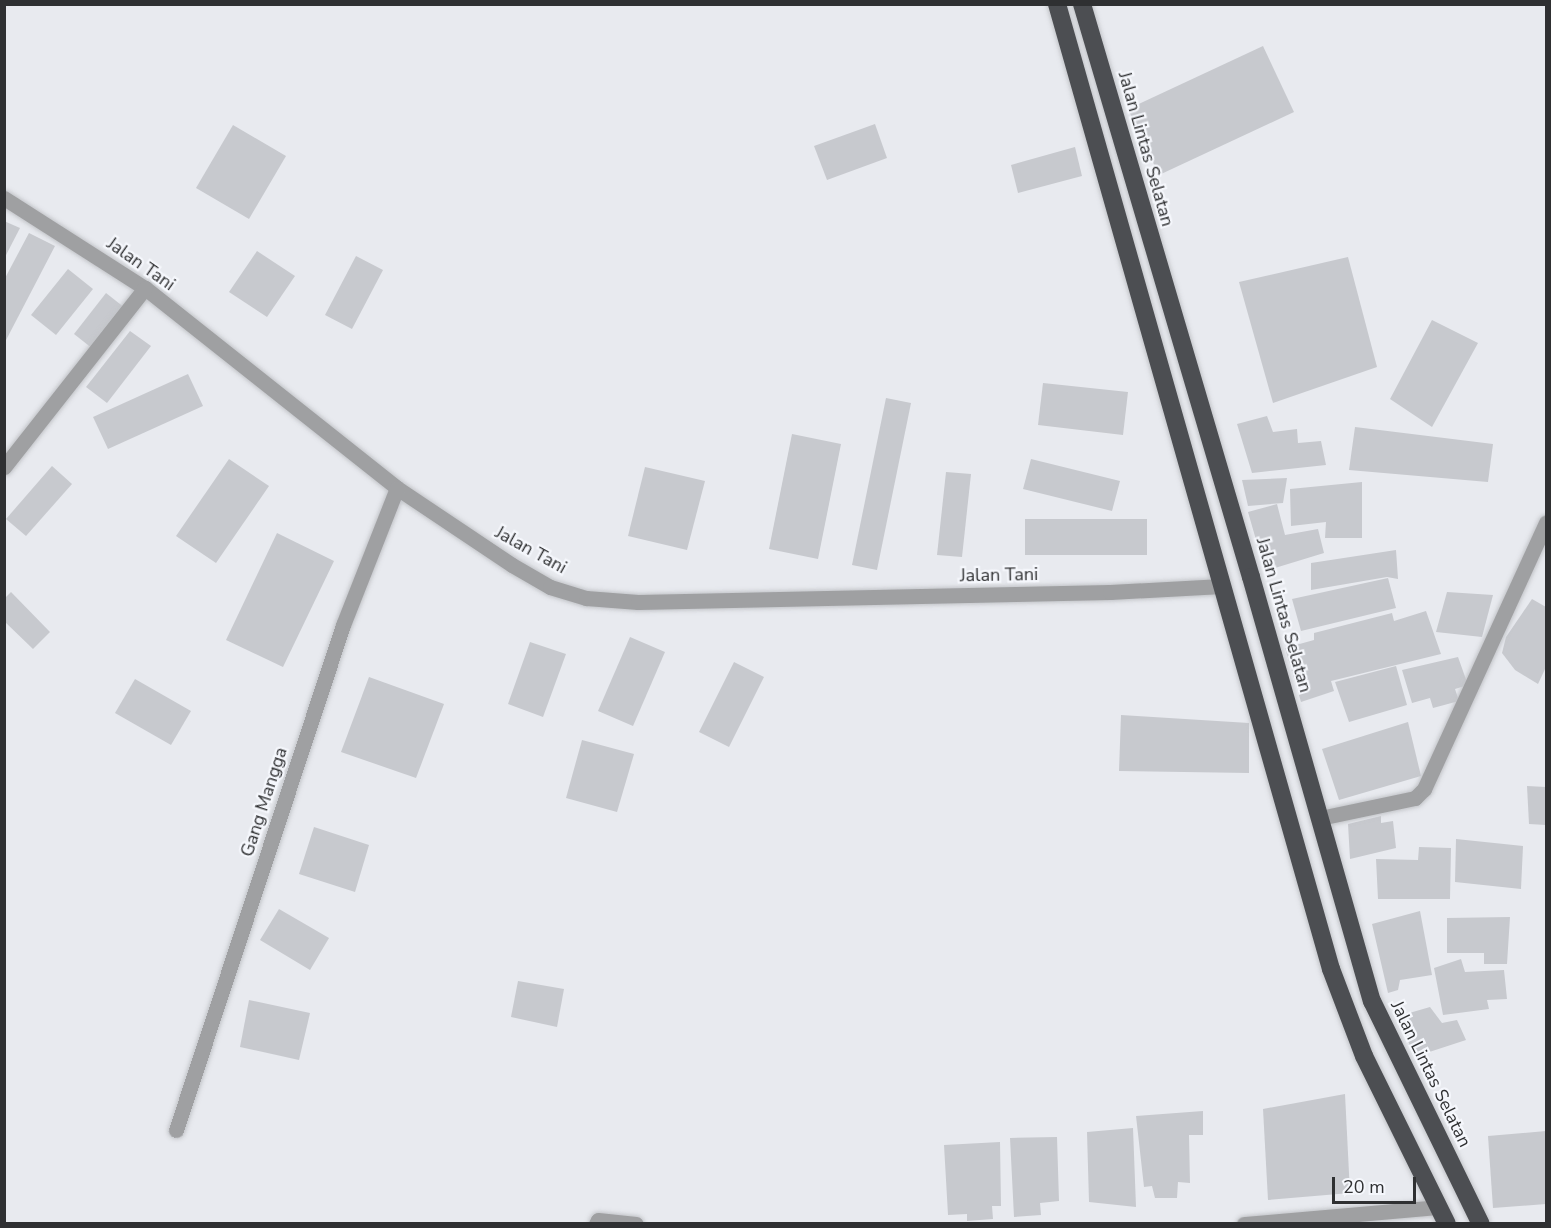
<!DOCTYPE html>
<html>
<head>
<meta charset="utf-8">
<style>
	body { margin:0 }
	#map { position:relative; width:1551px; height:1228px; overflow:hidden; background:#e8eaef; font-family:"Nunito Sans",sans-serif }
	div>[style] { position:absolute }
	.building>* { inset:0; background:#c7c9ce }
	.roads { filter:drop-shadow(0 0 2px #c3c5c9) drop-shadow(0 0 2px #c3c5c9) }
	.minor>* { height:15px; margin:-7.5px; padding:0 7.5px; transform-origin:7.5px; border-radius:7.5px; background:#9fa0a2 }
	.highway>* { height:18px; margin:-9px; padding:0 9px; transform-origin:9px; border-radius:9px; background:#4c4e52 }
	span { translate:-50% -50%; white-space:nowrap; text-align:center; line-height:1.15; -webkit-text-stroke:4.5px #f5f7fc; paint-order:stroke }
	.street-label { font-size:18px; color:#2f3032 }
	.frame { position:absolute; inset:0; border:6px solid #2f3032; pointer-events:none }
	.scale { position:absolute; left:1332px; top:1177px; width:84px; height:27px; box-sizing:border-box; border:3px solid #2f3032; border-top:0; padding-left:8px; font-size:18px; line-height:21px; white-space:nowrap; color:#2f3032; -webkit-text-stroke:4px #f5f7fc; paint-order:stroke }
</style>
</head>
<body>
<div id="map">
	<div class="building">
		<div style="clip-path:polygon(1263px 46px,1294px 112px,1159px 175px,1128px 109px)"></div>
		<div style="clip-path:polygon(875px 124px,887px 158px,827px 180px,814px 146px)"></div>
		<div style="clip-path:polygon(233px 125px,286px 156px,249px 219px,196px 188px)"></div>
		<div style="clip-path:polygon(1075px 147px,1082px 176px,1018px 193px,1011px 165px)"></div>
		<div style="clip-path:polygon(4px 221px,20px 228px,4px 259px)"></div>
		<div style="clip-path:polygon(29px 233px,55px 246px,4px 344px,4px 280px)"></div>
		<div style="clip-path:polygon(257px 251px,295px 276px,267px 317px,229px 292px)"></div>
		<div style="clip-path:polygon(356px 256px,383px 270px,352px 329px,325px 315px)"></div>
		<div style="clip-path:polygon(1348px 257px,1377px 367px,1273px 403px,1239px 282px)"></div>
		<div style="clip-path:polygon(68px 269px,93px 289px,56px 335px,31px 315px)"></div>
		<div style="clip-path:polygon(106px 293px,125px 308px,93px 349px,74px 334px)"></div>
		<div style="clip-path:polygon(1432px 320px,1478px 343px,1432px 427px,1390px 399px)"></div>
		<div style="clip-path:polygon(130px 331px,151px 346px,107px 403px,86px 387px)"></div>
		<div style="clip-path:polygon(188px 374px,203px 406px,108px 449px,93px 417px)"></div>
		<div style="clip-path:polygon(1043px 383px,1128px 392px,1123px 435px,1038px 425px)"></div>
		<div style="clip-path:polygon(886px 398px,911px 403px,877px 570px,852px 565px)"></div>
		<div style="clip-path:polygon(1267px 416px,1273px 432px,1297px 429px,1298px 443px,1321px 441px,1326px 465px,1252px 473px,1237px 424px)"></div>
		<div style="clip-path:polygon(1355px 427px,1493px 444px,1488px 482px,1349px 470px)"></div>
		<div style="clip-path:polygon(792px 434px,841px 444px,818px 559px,769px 549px)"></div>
		<div style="clip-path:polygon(229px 459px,269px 486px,216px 563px,176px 536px)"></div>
		<div style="clip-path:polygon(1031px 459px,1120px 481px,1112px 511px,1023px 489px)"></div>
		<div style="clip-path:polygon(52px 466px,72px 484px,26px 536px,6px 519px)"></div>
		<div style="clip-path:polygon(645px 467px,705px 481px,687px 550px,628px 536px)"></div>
		<div style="clip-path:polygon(946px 472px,971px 474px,962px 557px,937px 555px)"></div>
		<div style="clip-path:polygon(1287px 478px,1283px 503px,1248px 506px,1242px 480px)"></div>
		<div style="clip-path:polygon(1362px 482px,1362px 538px,1325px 538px,1326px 522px,1291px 526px,1290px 489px)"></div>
		<div style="clip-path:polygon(1277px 504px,1285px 535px,1318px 529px,1324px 553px,1265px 571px,1248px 512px)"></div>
		<div style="clip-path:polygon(1025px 519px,1147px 519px,1147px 555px,1025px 555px)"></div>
		<div style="clip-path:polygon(277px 533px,334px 561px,283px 667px,226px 640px)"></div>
		<div style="clip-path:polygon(1396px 550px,1398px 579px,1387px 577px,1311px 590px,1311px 563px)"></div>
		<div style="clip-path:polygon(1388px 578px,1396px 608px,1301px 631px,1292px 599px)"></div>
		<div style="clip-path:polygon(11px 592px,50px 632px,33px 649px,4px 621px,4px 599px)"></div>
		<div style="clip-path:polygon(1447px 592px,1493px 595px,1482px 637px,1436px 632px)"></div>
		<div style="clip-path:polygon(1532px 599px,1546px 607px,1546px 667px,1538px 684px,1515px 670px,1502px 653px,1506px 637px)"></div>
		<div style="clip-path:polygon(1426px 611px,1441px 654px,1331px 681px,1334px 691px,1301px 702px,1285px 648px,1314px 640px,1314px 633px,1392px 613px,1394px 621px)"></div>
		<div style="clip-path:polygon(630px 637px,665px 652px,633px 726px,598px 711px)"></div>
		<div style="clip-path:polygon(530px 642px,566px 654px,543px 717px,508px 704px)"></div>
		<div style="clip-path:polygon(1458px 657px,1468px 685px,1455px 689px,1459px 701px,1433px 708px,1430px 698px,1412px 703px,1402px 670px)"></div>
		<div style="clip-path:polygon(734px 662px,764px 677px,729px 747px,699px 732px)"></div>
		<div style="clip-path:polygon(1396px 666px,1407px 705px,1349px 722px,1335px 682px)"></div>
		<div style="clip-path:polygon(369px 677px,444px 704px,416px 778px,341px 752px)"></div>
		<div style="clip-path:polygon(135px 679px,191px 711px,171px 745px,115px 713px)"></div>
		<div style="clip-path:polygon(1121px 715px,1249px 723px,1249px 773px,1119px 771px)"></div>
		<div style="clip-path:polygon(1408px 722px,1421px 776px,1339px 800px,1322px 749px)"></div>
		<div style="clip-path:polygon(582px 740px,634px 754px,617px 812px,566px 798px)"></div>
		<div style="clip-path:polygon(1527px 786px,1546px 787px,1546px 825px,1529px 824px)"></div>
		<div style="clip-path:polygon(1381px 816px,1381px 823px,1393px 821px,1396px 848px,1350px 859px,1348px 824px)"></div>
		<div style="clip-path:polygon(314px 827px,369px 845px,355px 892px,299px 874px)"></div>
		<div style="clip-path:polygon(1456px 839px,1523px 846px,1521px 889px,1455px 882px)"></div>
		<div style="clip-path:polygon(1419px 847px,1451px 848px,1450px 899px,1378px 899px,1376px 859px,1418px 860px)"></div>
		<div style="clip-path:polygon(279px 909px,329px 938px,310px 970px,260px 940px)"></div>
		<div style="clip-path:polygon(1420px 911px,1432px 975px,1400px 980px,1398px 990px,1388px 993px,1372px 924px)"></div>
		<div style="clip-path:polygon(1510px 917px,1507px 964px,1484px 964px,1484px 953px,1447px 953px,1447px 918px)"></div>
		<div style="clip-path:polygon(1461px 959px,1465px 972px,1504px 970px,1507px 999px,1487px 1000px,1489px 1009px,1443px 1015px,1434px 968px)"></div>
		<div style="clip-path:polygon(518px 981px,564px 989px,557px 1027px,511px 1017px)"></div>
		<div style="clip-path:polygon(249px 1000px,310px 1013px,299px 1060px,240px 1047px)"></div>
		<div style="clip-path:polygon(1430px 1007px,1442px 1023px,1457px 1020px,1466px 1040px,1414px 1057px,1399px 1016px)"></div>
		<div style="clip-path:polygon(1345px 1094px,1350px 1193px,1268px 1200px,1263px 1109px)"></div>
		<div style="clip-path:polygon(1203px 1111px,1203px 1135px,1189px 1135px,1190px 1183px,1178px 1182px,1177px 1198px,1155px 1198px,1152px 1186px,1144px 1187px,1136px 1116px)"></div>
		<div style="clip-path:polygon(1133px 1128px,1136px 1207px,1089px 1202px,1087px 1132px)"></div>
		<div style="clip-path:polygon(1546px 1131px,1546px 1204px,1493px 1208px,1488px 1136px)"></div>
		<div style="clip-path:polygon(1057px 1137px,1059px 1201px,1040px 1203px,1041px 1215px,1014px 1217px,1010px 1138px)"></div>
		<div style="clip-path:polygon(1000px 1142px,1001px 1206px,992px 1206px,993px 1219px,967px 1221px,967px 1214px,948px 1215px,944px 1145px)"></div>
	</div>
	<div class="roads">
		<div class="minor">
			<div style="left:4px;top:198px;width:167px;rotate:32.6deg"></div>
			<div style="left:145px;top:288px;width:322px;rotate:38.4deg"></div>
			<div style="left:397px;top:488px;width:138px;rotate:33.8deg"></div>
			<div style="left:512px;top:565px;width:44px;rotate:30.1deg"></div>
			<div style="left:550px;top:587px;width:38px;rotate:17deg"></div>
			<div style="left:586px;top:598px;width:52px;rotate:4.4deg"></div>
			<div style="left:638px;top:602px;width:472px;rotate:-1.2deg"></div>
			<div style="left:1110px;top:592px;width:112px;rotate:-3.1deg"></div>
			<div style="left:4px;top:467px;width:228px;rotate:-51.8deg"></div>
			<div style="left:1320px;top:818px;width:97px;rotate:-11.9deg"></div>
			<div style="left:1415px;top:798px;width:13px;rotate:-45deg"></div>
			<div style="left:1424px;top:789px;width:293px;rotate:-65.4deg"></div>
			<div style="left:176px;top:1130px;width:532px;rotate:-71.7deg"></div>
			<div style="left:343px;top:625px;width:147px;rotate:-68.5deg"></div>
			<div style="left:596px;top:1224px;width:4px;rotate:-63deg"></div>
			<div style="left:598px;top:1220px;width:38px;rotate:6deg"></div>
			<div style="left:1244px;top:1224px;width:195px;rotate:-5deg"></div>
		</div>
		<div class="highway">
			<div style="left:1057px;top:4px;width:1003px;rotate:74.15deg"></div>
			<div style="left:1331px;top:969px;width:93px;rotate:69.2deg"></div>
			<div style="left:1364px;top:1056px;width:187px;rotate:63.7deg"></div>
			<div style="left:1082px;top:4px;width:597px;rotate:73.57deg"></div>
			<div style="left:1251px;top:577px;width:441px;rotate:74.1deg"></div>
			<div style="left:1372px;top:1001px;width:248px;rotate:64deg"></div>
		</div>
	</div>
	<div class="street-label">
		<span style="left:1146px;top:149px;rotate:74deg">Jalan Lintas Selatan</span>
		<span style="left:141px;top:264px;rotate:35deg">Jalan Tani</span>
		<span style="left:531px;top:550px;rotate:29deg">Jalan Tani</span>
		<span style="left:999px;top:575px;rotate:-1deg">Jalan Tani</span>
		<span style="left:1284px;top:615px;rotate:74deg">Jalan Lintas Selatan</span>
		<span style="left:264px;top:802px;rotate:-72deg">Gang Mangga</span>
		<span style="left:1431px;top:1074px;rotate:64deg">Jalan Lintas Selatan</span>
	</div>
	<div class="frame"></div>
	<div class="scale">20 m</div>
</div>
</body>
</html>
